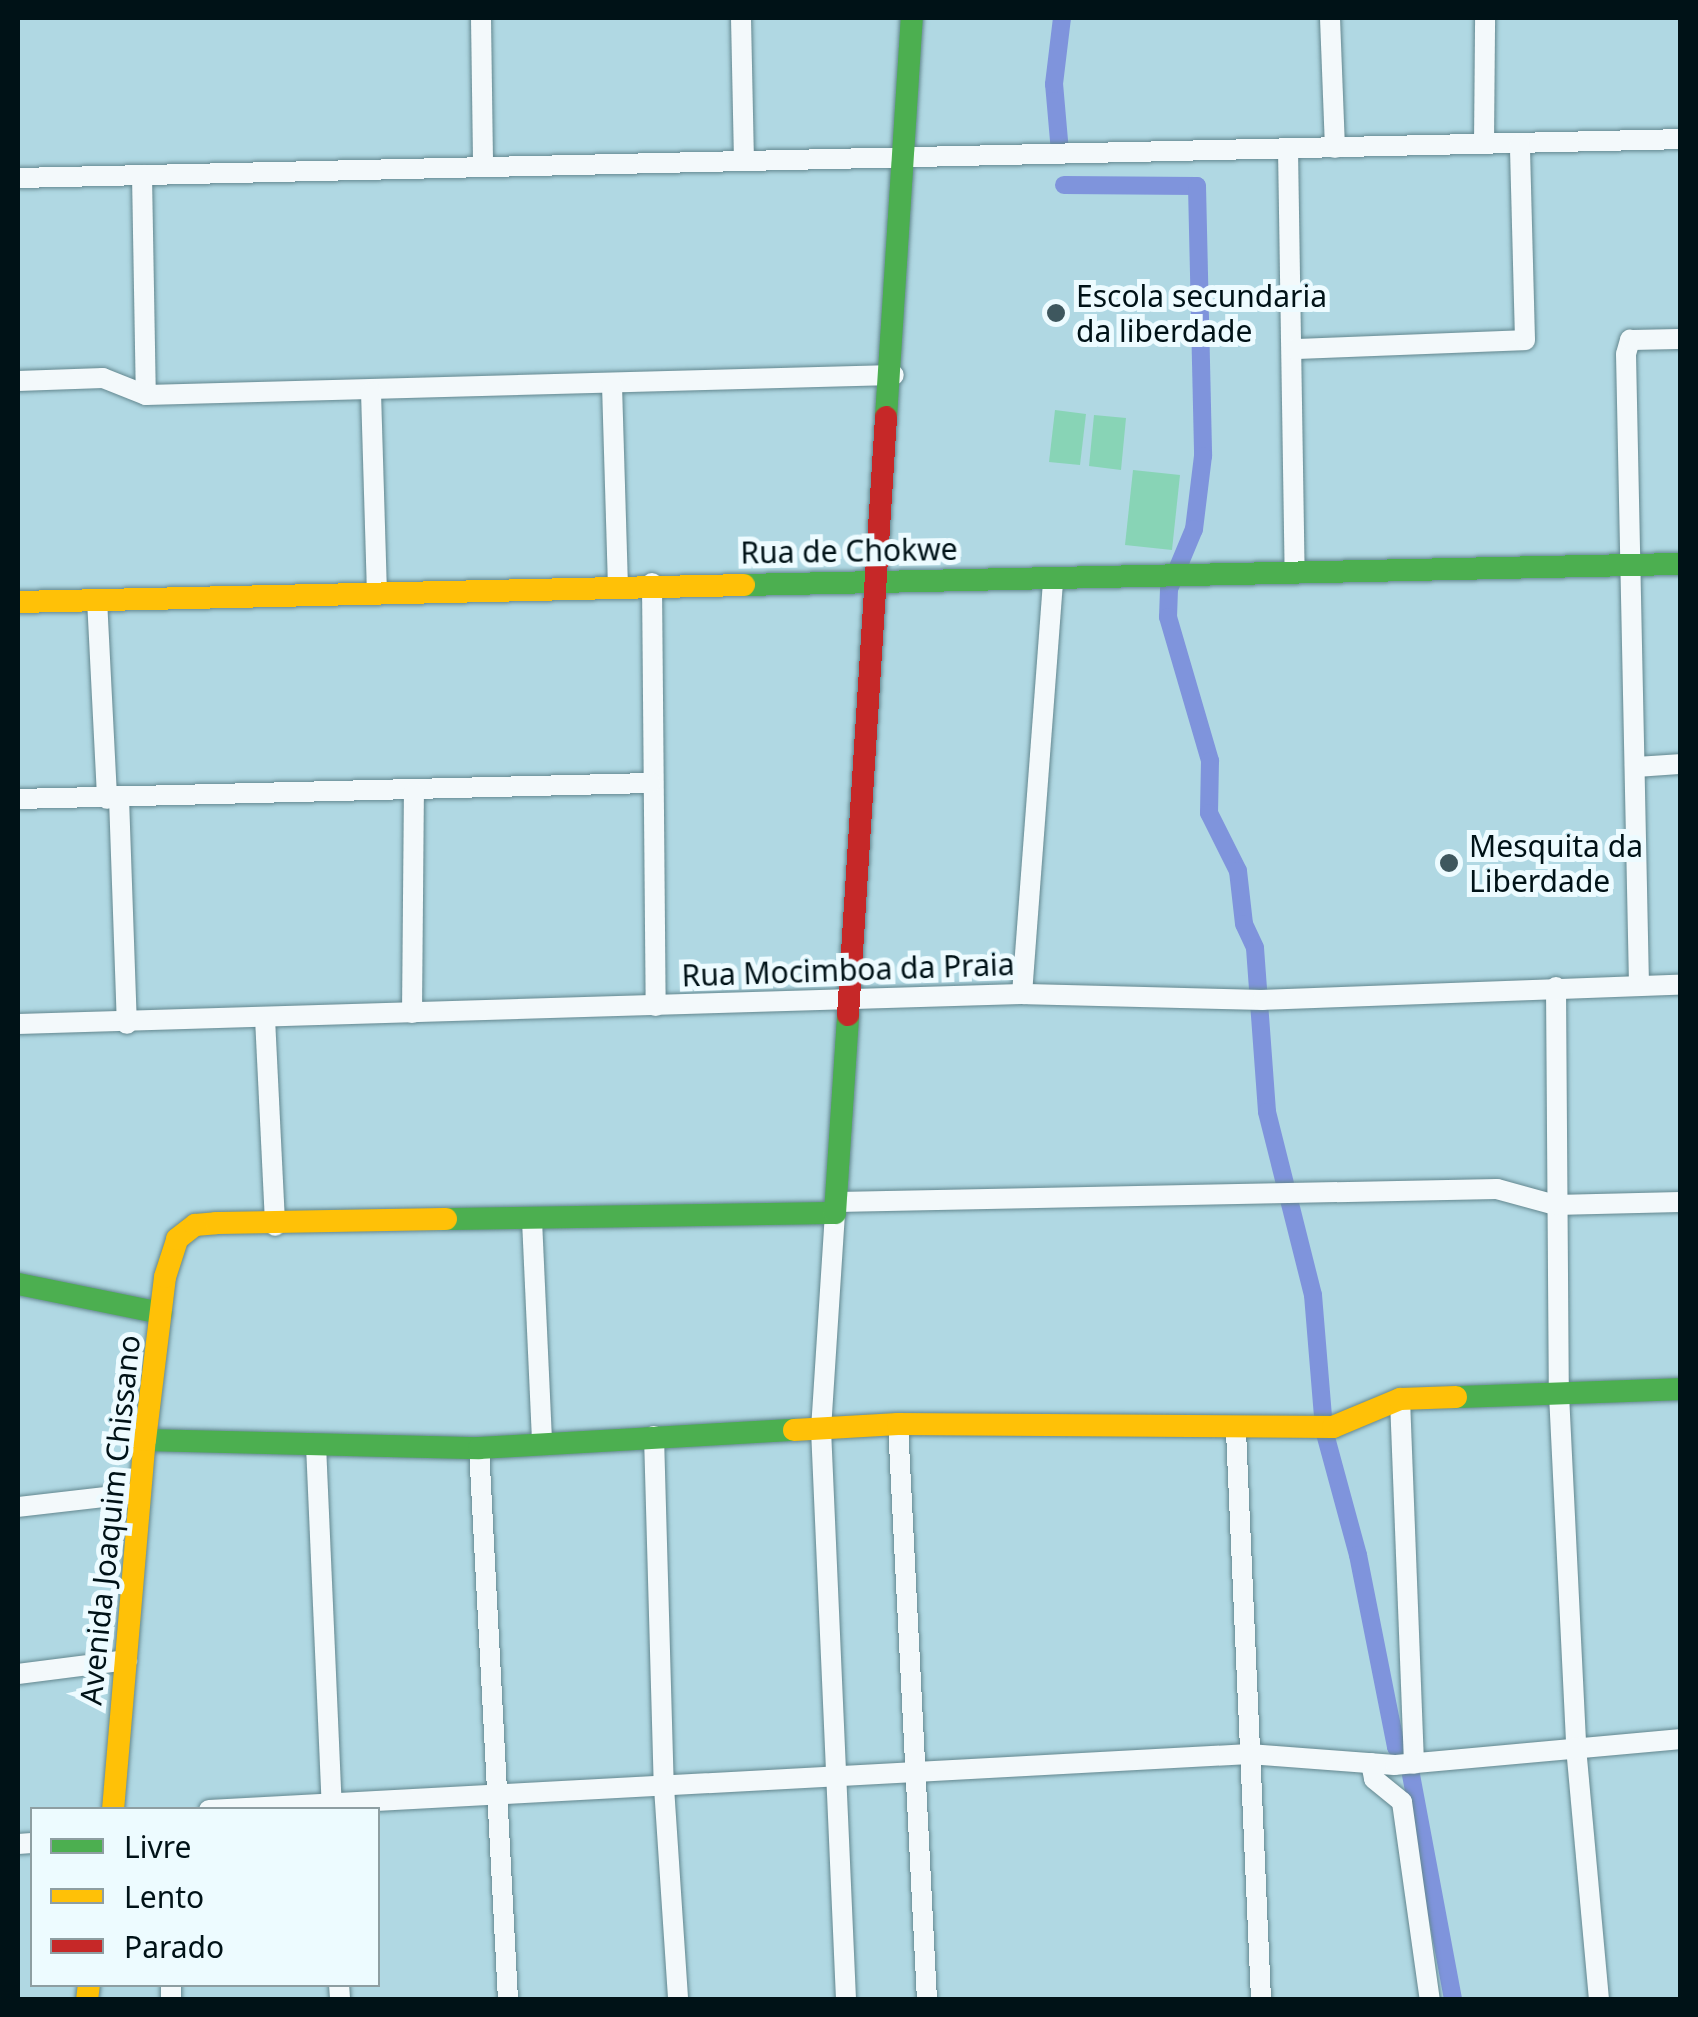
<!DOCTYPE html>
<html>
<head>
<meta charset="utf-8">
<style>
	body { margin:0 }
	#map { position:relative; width:1698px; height:2017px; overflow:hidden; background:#b0d8e3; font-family:"Noto Sans",sans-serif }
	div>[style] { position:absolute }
	.green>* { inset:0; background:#88d4b6 }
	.canal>* { height:18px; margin:-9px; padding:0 9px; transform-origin:9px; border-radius:9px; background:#7f94dc }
	.roads { filter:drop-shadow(0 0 2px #63878f) drop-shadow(0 0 2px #63878f) }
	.street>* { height:20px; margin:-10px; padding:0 10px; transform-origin:10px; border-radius:10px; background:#f3f9fb }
	.fast>* { height:22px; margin:-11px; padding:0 11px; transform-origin:11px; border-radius:11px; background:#4caf50 }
	.slow>* { height:22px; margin:-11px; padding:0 11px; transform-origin:11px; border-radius:11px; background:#ffc107 }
	.jam>* { height:22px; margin:-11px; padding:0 11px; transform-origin:11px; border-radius:11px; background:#c62828 }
	.dots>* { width:28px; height:28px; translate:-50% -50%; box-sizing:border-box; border:5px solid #edfbff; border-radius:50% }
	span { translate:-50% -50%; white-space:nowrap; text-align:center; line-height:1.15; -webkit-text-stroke:10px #edfbff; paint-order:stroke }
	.poi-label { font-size:30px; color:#001217 }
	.left { translate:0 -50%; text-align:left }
	.street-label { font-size:30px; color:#001217 }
	.frame { position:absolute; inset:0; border:20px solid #001217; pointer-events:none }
	.legend { position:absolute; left:30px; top:1807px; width:350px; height:180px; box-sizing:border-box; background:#edfbff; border:2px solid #8e9ea2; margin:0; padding:12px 18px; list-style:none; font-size:30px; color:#001217 }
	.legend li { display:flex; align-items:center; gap:20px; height:50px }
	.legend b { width:50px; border:2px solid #8e9ea2 }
</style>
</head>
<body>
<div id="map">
	<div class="green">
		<div style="clip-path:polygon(1055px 410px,1086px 414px,1080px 465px,1049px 462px)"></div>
		<div style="clip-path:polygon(1094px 415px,1126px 418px,1121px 470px,1089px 466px)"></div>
		<div style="clip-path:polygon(1133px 470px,1180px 475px,1172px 550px,1125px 545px)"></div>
	</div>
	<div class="canal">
		<div style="left:1060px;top:152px;width:68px;rotate:-95deg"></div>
		<div style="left:1054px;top:84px;width:66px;rotate:-83.1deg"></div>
		<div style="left:1064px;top:185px;width:133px;rotate:0.4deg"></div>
		<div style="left:1197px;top:186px;width:270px;rotate:88.7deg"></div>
		<div style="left:1203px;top:456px;width:74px;rotate:97deg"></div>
		<div style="left:1194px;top:529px;width:65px;rotate:112.6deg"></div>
		<div style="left:1169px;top:589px;width:28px;rotate:92deg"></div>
		<div style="left:1168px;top:617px;width:150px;rotate:73.7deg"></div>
		<div style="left:1210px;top:761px;width:52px;rotate:91.1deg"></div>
		<div style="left:1209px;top:813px;width:65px;rotate:63.4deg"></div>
		<div style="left:1238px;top:871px;width:53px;rotate:83.5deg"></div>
		<div style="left:1244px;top:924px;width:26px;rotate:65deg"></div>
		<div style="left:1255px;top:948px;width:164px;rotate:85.8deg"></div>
		<div style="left:1267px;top:1112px;width:189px;rotate:75.9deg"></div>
		<div style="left:1313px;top:1295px;width:135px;rotate:85.3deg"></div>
		<div style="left:1324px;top:1430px;width:130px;rotate:74.8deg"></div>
		<div style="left:1358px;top:1555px;width:196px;rotate:78.8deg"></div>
		<div style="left:1396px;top:1747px;width:21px;rotate:53deg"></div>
		<div style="left:1409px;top:1764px;width:240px;rotate:79.4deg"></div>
	</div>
	<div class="roads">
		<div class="street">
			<div style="left:481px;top:18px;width:147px;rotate:89.2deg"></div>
			<div style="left:741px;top:18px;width:140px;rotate:88.8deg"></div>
			<div style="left:1330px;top:18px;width:130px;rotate:87.8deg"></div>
			<div style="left:1484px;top:144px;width:126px;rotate:-89.5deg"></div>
			<div style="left:1288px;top:149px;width:425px;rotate:89.1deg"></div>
			<div style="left:142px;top:175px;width:220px;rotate:89deg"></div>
			<div style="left:18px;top:178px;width:1662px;rotate:-1.34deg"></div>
			<div style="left:1294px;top:349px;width:231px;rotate:-2.2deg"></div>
			<div style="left:1525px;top:340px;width:196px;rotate:-91.5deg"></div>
			<div style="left:18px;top:381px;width:85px;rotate:-2deg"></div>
			<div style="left:103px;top:378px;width:46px;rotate:21.6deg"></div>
			<div style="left:146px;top:395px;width:748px;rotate:-1.53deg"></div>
			<div style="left:612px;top:385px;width:199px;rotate:88.3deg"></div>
			<div style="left:371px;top:392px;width:199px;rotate:88.3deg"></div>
			<div style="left:652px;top:583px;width:423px;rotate:89.5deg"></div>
			<div style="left:97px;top:599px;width:200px;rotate:87.1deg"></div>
			<div style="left:1635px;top:767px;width:45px;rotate:-3.8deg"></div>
			<div style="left:119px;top:798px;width:226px;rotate:88deg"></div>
			<div style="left:18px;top:799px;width:633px;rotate:-1.45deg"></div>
			<div style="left:1639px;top:985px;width:631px;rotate:-91.18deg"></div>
			<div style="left:1626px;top:354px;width:15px;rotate:-74deg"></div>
			<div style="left:1630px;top:340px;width:50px;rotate:-1.1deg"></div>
			<div style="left:1556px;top:987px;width:407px;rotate:89.6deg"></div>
			<div style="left:1559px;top:1394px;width:353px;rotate:87.2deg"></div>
			<div style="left:1576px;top:1747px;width:254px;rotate:84.8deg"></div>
			<div style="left:1022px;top:994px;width:418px;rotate:-85.7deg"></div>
			<div style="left:412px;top:1013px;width:220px;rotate:-89.5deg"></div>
			<div style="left:265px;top:1018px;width:208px;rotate:87.2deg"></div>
			<div style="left:18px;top:1024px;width:1004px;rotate:-1.71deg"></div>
			<div style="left:1022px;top:994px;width:241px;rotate:1.4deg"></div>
			<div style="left:1263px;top:1000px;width:417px;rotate:-2.1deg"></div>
			<div style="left:837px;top:1202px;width:660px;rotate:-1.13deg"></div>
			<div style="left:1497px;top:1189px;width:60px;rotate:15.4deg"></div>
			<div style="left:1555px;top:1205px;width:125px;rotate:-1.4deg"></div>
			<div style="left:835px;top:1213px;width:216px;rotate:93.7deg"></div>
			<div style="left:821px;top:1429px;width:572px;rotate:87.49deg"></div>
			<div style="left:532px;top:1220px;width:224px;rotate:87.4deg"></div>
			<div style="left:1400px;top:1399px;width:365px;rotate:87.8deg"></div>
			<div style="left:898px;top:1424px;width:577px;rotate:87.12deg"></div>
			<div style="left:1236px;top:1431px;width:570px;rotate:87.48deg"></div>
			<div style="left:654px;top:1436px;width:351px;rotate:88.4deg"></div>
			<div style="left:664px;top:1787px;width:213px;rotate:86.2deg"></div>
			<div style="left:316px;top:1445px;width:365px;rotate:87.5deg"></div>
			<div style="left:479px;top:1448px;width:553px;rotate:86.99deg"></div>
			<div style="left:18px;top:1507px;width:122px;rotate:-6.6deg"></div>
			<div style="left:18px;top:1674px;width:110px;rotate:-7.3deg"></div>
			<div style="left:1371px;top:1763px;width:16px;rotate:79deg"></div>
			<div style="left:1374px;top:1779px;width:36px;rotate:39deg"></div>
			<div style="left:1402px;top:1802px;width:200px;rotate:82deg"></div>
			<div style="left:209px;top:1810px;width:1042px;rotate:-3.08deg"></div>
			<div style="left:1249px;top:1754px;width:146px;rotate:4.3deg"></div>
			<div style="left:1395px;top:1765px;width:286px;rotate:-5.2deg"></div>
			<div style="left:18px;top:1844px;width:14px;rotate:-4deg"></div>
			<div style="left:171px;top:1984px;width:16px;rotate:90deg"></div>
			<div style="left:339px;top:1984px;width:16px;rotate:86deg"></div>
		</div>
		<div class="fast">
			<div style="left:886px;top:417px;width:400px;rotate:-86.3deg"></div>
			<div style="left:744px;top:585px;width:936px;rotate:-1.29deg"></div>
			<div style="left:446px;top:1219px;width:389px;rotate:-0.9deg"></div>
			<div style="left:835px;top:1213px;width:198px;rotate:-86.2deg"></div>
			<div style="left:18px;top:1284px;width:146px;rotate:11.5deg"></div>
			<div style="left:1456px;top:1397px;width:224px;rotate:-2deg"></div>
			<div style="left:145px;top:1440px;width:334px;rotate:1.4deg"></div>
			<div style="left:479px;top:1448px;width:316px;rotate:-3.3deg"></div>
		</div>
		<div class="slow">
			<div style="left:18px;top:602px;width:726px;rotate:-1.34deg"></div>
			<div style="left:794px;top:1430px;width:104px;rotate:-3.3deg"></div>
			<div style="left:898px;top:1424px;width:435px;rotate:0.4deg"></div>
			<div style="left:1333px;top:1427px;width:73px;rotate:-22.7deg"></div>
			<div style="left:1400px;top:1399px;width:56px;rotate:-2deg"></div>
			<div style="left:113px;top:1810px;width:371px;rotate:-85.1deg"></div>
			<div style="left:145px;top:1440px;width:164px;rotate:-83deg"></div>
			<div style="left:165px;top:1277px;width:40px;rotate:-72deg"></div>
			<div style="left:177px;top:1239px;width:23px;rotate:-38deg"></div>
			<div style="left:195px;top:1225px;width:21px;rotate:-5deg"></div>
			<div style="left:216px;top:1223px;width:230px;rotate:-1deg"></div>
			<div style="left:87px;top:2000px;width:16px;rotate:-83deg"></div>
		</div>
		<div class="jam">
			<div style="left:848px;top:1015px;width:599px;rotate:-86.36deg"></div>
		</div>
	</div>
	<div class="dots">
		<div style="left:1056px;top:313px;background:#3e575e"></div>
		<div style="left:1449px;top:863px;background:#3e575e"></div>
	</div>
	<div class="poi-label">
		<span class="left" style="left:1076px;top:313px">Escola secundaria<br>da liberdade</span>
		<span class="left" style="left:1469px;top:863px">Mesquita da<br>Liberdade</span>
	</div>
	<div class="street-label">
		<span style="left:849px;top:551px;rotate:-1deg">Rua de Chokwe</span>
		<span style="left:848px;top:970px;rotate:-2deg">Rua Mocimboa da Praia</span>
		<span style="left:110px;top:1520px;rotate:-84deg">Avenida Joaquim Chissano</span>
	</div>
	<div class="frame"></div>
	<ul class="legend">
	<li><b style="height:12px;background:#4caf50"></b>Livre</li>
	<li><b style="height:12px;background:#ffc107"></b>Lento</li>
	<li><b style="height:12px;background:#c62828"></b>Parado</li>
	</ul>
</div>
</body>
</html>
